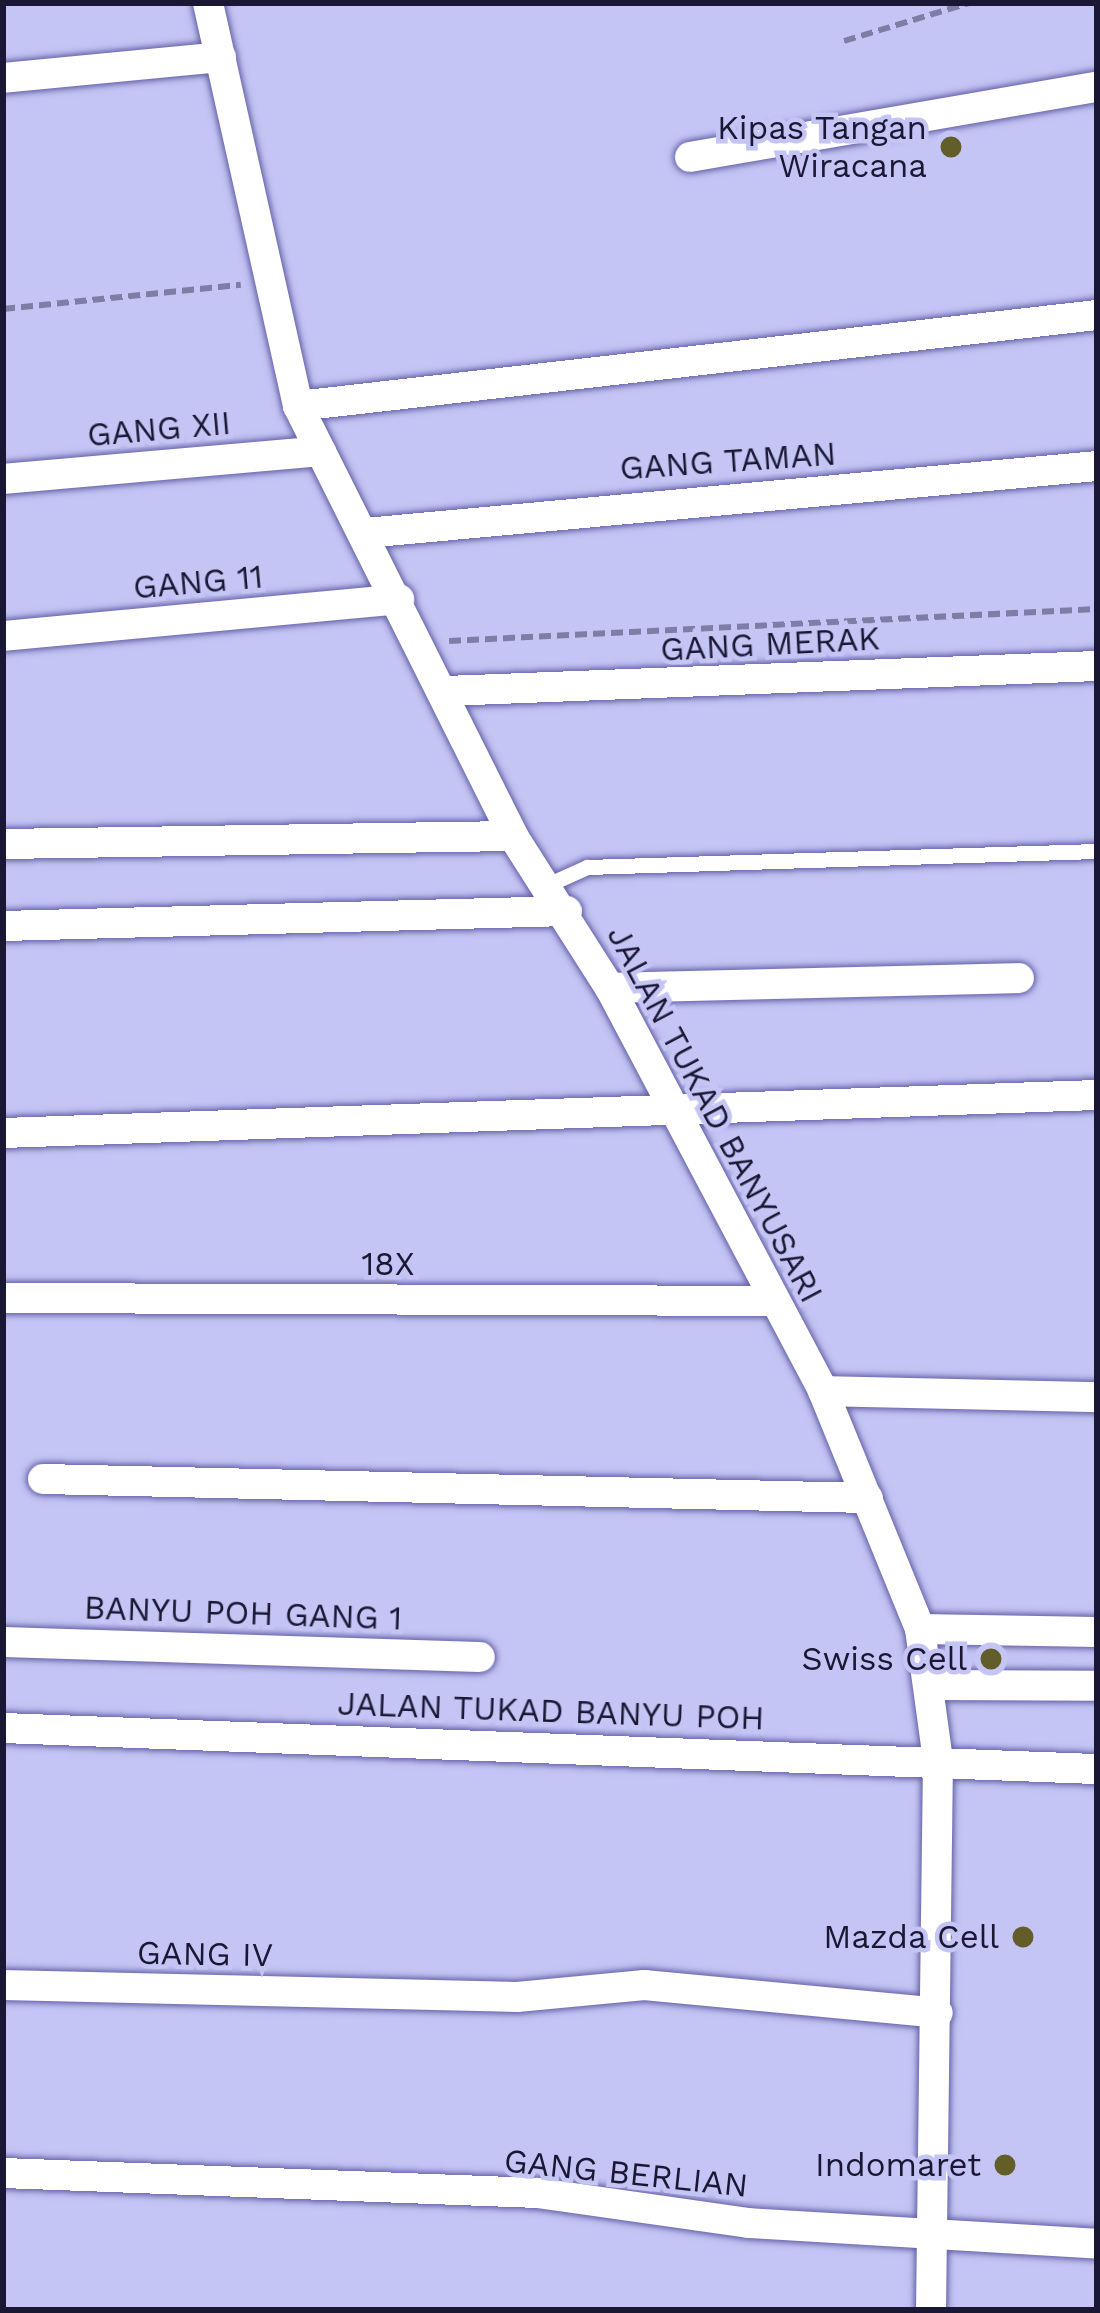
<!DOCTYPE html>
<html>
<head>
<meta charset="utf-8">
<style>
	body { margin:0 }
	#map { position:relative; width:1100px; height:2313px; overflow:hidden; background:#c4c5f4; font-family:"Work Sans",sans-serif }
	div>[style] { position:absolute }
	.path>* { height:6px; margin-top:-3px; transform-origin:0; background:repeating-linear-gradient(90deg,#7e7da5 0 12px,transparent 0 18px) }
	.roads { filter:drop-shadow(0 0 3px #6360a7) drop-shadow(0 0 3px #6360a7) }
	.lane>* { height:15px; margin:-7.5px; padding:0 7.5px; transform-origin:7.5px; border-radius:7.5px; background:#fff }
	.street>* { height:30px; margin:-15px; padding:0 15px; transform-origin:15px; border-radius:15px; background:#fff }
	.dots>* { width:33px; height:33px; translate:-50% -50%; box-sizing:border-box; border:6px solid #c4c5f4; border-radius:50% }
	span { translate:-50% -50%; white-space:nowrap; text-align:center; line-height:1.15; -webkit-text-stroke:9px #c4c5f4; paint-order:stroke }
	.poi-label { font-size:33px; color:#191734 }
	.right { translate:-100% -50%; text-align:right }
	.street-label { font-size:33px; color:#191734 }
	.frame { position:absolute; inset:0; border:6px solid #191734; pointer-events:none }
</style>
</head>
<body>
<div id="map">
	<div class="path">
		<div style="left:844px;top:41px;width:131px;rotate:-16.9deg"></div>
		<div style="left:3px;top:309px;width:239px;rotate:-5.8deg"></div>
		<div style="left:449px;top:641px;width:649px;rotate:-2.83deg"></div>
	</div>
	<div class="roads">
		<div class="lane">
			<div style="left:547px;top:885px;width:44px;rotate:-24.2deg"></div>
			<div style="left:587px;top:867px;width:510px;rotate:-1.8deg"></div>
		</div>
		<div class="street">
			<div style="left:208px;top:3px;width:413px;rotate:77.4deg"></div>
			<div style="left:298px;top:406px;width:481px;rotate:63.4deg"></div>
			<div style="left:513px;top:836px;width:180px;rotate:57.5deg"></div>
			<div style="left:610px;top:988px;width:456px;rotate:62.1deg"></div>
			<div style="left:823px;top:1391px;width:257px;rotate:67.8deg"></div>
			<div style="left:920px;top:1629px;width:133px;rotate:82.2deg"></div>
			<div style="left:938px;top:1761px;width:549px;rotate:90.73deg"></div>
			<div style="left:3px;top:78px;width:219px;rotate:-5.5deg"></div>
			<div style="left:690px;top:157px;width:413px;rotate:-9.8deg"></div>
			<div style="left:298px;top:406px;width:804px;rotate:-6.5deg"></div>
			<div style="left:3px;top:479px;width:319px;rotate:-5deg"></div>
			<div style="left:365px;top:533px;width:735px;rotate:-5.23deg"></div>
			<div style="left:3px;top:636px;width:398px;rotate:-5.3deg"></div>
			<div style="left:446px;top:691px;width:651px;rotate:-2.2deg"></div>
			<div style="left:3px;top:844px;width:510px;rotate:-0.9deg"></div>
			<div style="left:3px;top:926px;width:564px;rotate:-1.52deg"></div>
			<div style="left:610px;top:988px;width:409px;rotate:-1.4deg"></div>
			<div style="left:3px;top:1133px;width:1095px;rotate:-1.99deg"></div>
			<div style="left:3px;top:1298px;width:769px;rotate:0.22deg"></div>
			<div style="left:823px;top:1391px;width:274px;rotate:1.3deg"></div>
			<div style="left:43px;top:1479px;width:825px;rotate:1.32deg"></div>
			<div style="left:920px;top:1629px;width:177px;rotate:1deg"></div>
			<div style="left:3px;top:1642px;width:477px;rotate:1.8deg"></div>
			<div style="left:933px;top:1685px;width:164px;rotate:0.3deg"></div>
			<div style="left:3px;top:1728px;width:1095px;rotate:2.15deg"></div>
			<div style="left:3px;top:1985px;width:514px;rotate:1.34deg"></div>
			<div style="left:517px;top:1997px;width:128px;rotate:-5.4deg"></div>
			<div style="left:644px;top:1985px;width:295px;rotate:5.4deg"></div>
			<div style="left:3px;top:2173px;width:535px;rotate:2.14deg"></div>
			<div style="left:538px;top:2193px;width:212px;rotate:8.1deg"></div>
			<div style="left:748px;top:2223px;width:350px;rotate:3.4deg"></div>
		</div>
	</div>
	<div class="dots">
		<div style="left:951px;top:147px;background:#625d29"></div>
		<div style="left:991px;top:1659px;background:#625d29"></div>
		<div style="left:1023px;top:1937px;background:#625d29"></div>
		<div style="left:1005px;top:2165px;background:#625d29"></div>
	</div>
	<div class="poi-label">
		<span class="right" style="left:927px;top:147px">Kipas Tangan<br>Wiracana</span>
		<span class="right" style="left:967px;top:1659px">Swiss Cell</span>
		<span class="right" style="left:999px;top:1937px">Mazda Cell</span>
		<span class="right" style="left:981px;top:2165px">Indomaret</span>
	</div>
	<div class="street-label">
		<span style="left:159px;top:429px;rotate:-5deg">GANG XII</span>
		<span style="left:728px;top:461px;rotate:-4deg">GANG TAMAN</span>
		<span style="left:198px;top:582px;rotate:-5deg">GANG 11</span>
		<span style="left:770px;top:644px;rotate:-3deg">GANG MERAK</span>
		<span style="left:715px;top:1114px;rotate:62deg">JALAN TUKAD BANYUSARI</span>
		<span style="left:388px;top:1264px">18X</span>
		<span style="left:243px;top:1613px;rotate:2deg">BANYU POH GANG 1</span>
		<span style="left:551px;top:1711px;rotate:2deg">JALAN TUKAD BANYU POH</span>
		<span style="left:205px;top:1954px;rotate:1deg">GANG IV</span>
		<span style="left:626px;top:2173px;rotate:6deg">GANG BERLIAN</span>
	</div>
	<div class="frame"></div>
</div>
</body>
</html>
